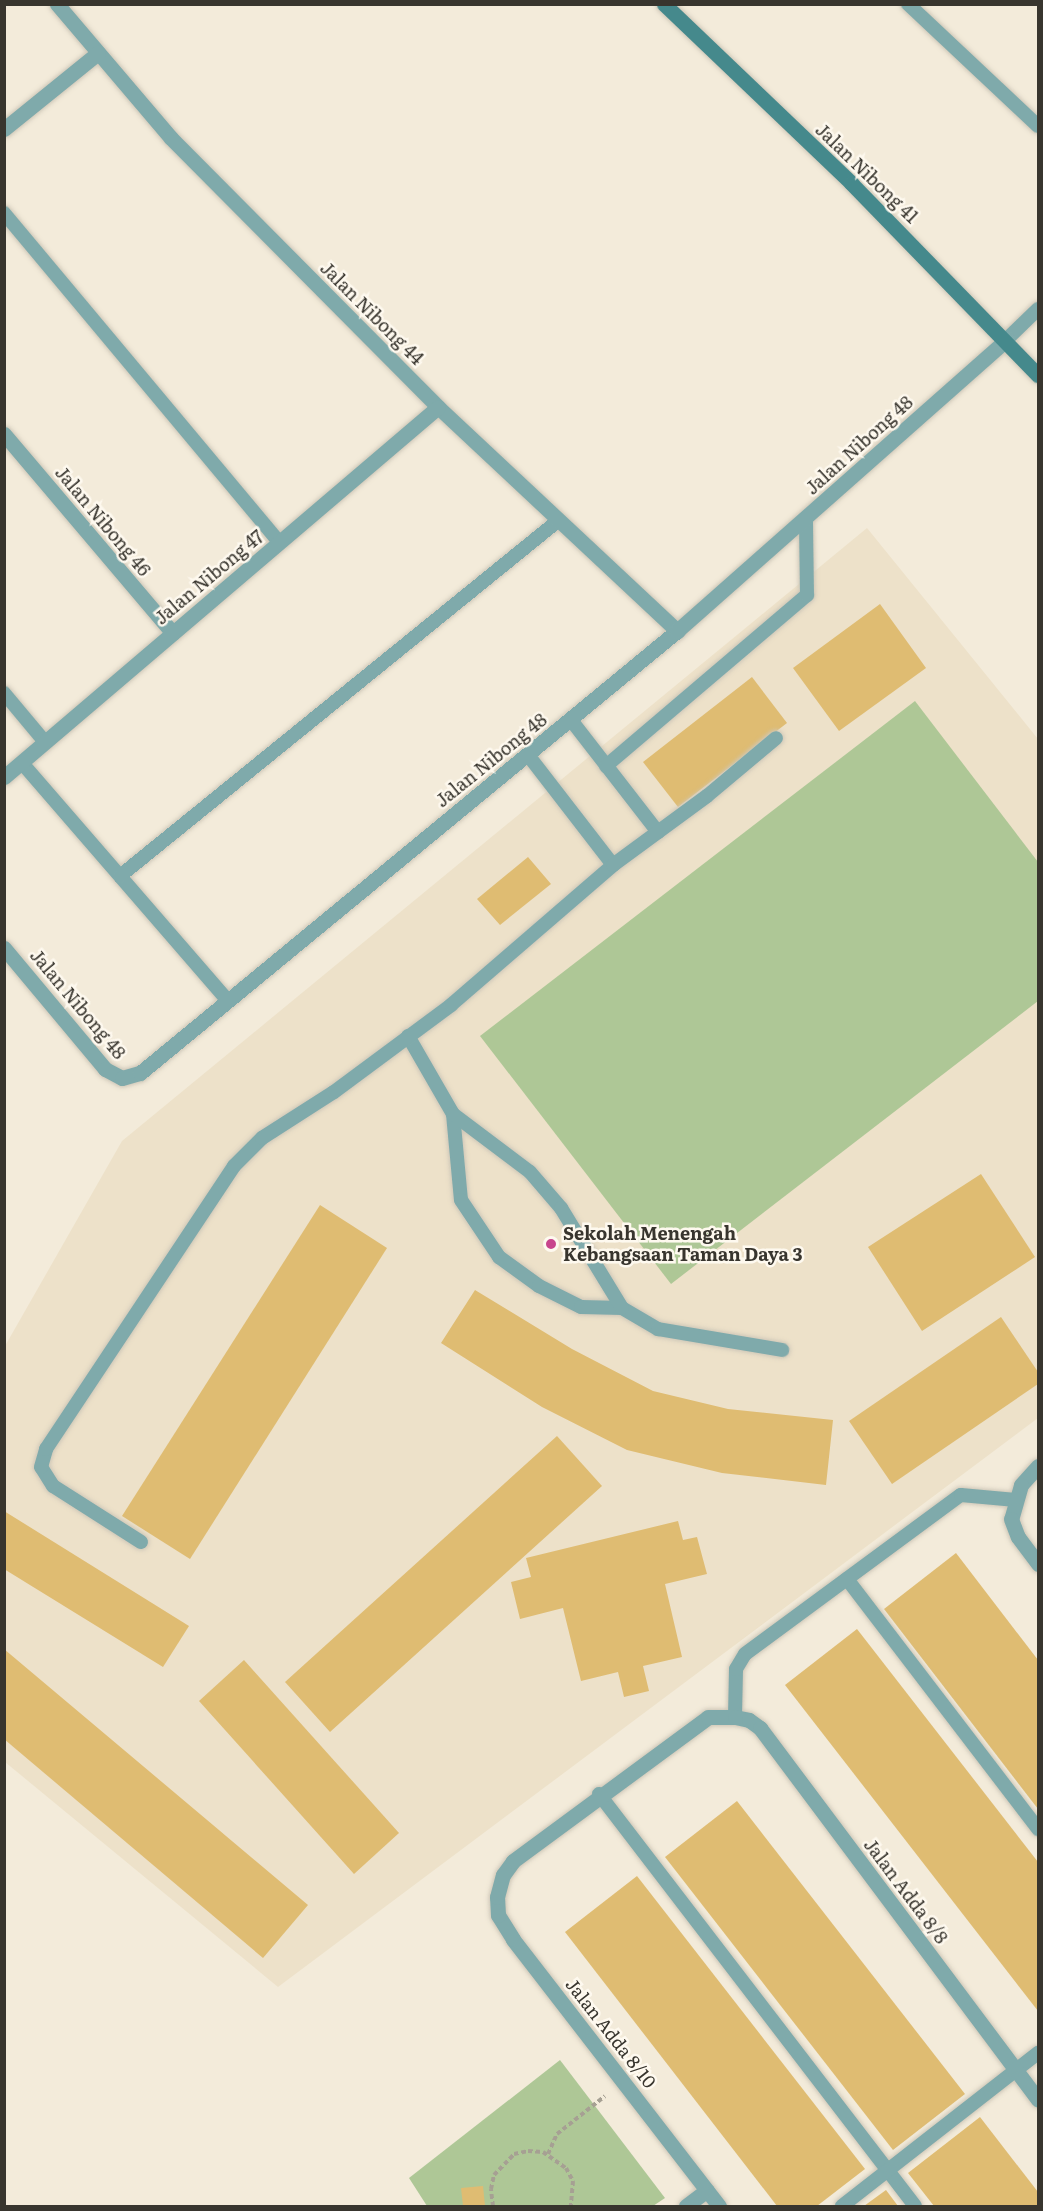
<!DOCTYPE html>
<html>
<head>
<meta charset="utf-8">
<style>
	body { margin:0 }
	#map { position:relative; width:1043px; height:2211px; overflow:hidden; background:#f3ebda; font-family:Literata,serif }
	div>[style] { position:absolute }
	.built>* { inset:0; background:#ede1c9 }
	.green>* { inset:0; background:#aec796 }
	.building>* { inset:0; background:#dfbc72 }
	.path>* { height:4px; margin-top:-2px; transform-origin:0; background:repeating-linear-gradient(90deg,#a6a093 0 4.5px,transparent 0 7.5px) }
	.roads { filter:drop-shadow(0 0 2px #cec7b8) drop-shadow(0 0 2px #cec7b8) }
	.service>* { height:14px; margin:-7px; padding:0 7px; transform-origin:7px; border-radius:7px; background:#7faaab }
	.minor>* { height:15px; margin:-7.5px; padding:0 7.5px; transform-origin:7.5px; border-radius:7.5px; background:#7faaab }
	.secondary>* { height:15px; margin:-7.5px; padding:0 7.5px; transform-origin:7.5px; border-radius:7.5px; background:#45898c }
	.dots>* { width:16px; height:16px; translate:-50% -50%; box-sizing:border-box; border:3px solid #fef9ef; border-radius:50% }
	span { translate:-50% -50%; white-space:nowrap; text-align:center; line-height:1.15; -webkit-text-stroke:5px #fef9ef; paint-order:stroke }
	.street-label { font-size:18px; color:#38352e }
	.poi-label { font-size:18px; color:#38352e; font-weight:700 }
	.left { translate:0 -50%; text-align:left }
	.frame { position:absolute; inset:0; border:6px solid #38352e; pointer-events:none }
</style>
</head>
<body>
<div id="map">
	<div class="built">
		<div style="clip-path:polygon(867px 528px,1038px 739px,1038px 1418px,278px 1987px,5px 1762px,5px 1346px,122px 1141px)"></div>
	</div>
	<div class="green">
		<div style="clip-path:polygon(915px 701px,1038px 862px,1038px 1001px,671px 1284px,480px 1036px)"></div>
		<div style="clip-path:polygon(560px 2060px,665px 2198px,653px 2206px,427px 2206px,409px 2178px)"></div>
	</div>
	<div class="building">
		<div style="clip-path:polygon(880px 604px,926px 668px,839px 731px,793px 668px)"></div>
		<div style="clip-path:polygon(752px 677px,787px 723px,678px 807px,643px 762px)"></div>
		<div style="clip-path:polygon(528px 857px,551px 884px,500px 925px,477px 899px)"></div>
		<div style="clip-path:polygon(981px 1174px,1035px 1257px,922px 1331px,868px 1247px)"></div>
		<div style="clip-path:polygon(320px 1205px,387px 1248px,190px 1559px,122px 1516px)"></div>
		<div style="clip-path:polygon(475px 1290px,572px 1349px,653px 1391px,728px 1409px,833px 1420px,826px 1485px,722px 1473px,627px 1450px,542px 1407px,441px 1343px)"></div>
		<div style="clip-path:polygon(1001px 1317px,1038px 1372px,1038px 1384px,892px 1484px,849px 1421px)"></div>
		<div style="clip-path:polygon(557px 1436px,602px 1486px,330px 1732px,285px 1682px)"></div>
		<div style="clip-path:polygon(4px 1511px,189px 1626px,163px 1667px,4px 1569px)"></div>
		<div style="clip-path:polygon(678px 1521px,683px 1540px,697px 1537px,707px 1574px,665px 1584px,682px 1657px,643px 1666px,649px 1691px,624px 1697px,618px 1672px,581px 1681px,563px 1608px,520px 1619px,511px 1582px,531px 1577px,526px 1558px)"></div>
		<div style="clip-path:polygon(956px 1553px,1038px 1660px,1038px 1809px,884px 1609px)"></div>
		<div style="clip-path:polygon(857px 1629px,1038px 1862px,1038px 2011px,785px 1685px)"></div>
		<div style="clip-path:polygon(4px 1649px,308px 1905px,263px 1958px,4px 1739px)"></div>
		<div style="clip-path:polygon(244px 1660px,399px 1833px,354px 1874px,199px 1701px)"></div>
		<div style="clip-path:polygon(737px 1801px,965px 2094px,893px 2150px,665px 1857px)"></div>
		<div style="clip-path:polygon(637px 1876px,865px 2169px,817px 2206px,777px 2206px,565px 1932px)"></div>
		<div style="clip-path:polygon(980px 2117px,1038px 2192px,1038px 2206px,934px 2206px,908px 2173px)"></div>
		<div style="clip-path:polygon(483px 2186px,485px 2206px,463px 2206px,461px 2188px)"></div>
		<div style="clip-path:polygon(886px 2190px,898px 2206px,864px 2206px)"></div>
	</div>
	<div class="path">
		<div style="left:548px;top:2154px;width:22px;rotate:-66deg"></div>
		<div style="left:557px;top:2134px;width:61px;rotate:-38.4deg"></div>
		<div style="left:493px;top:2206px;width:17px;rotate:-97deg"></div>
		<div style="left:491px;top:2189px;width:14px;rotate:-78deg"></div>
		<div style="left:494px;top:2175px;width:29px;rotate:-46deg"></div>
		<div style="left:514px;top:2154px;width:14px;rotate:-12deg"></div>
		<div style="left:528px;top:2151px;width:15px;rotate:4deg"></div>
		<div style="left:543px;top:2152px;width:28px;rotate:35deg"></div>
		<div style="left:566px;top:2168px;width:15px;rotate:62deg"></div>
		<div style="left:573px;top:2181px;width:25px;rotate:95deg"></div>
	</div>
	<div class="roads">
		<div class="service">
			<div style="left:908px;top:4px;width:178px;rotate:43.2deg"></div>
			<div style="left:4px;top:213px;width:429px;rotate:50.1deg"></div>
			<div style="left:1007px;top:339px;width:43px;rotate:-44.1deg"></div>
			<div style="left:4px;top:693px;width:64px;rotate:50.1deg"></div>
			<div style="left:571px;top:720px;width:142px;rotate:52.2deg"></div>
			<div style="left:528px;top:755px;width:139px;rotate:52.3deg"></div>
			<div style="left:22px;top:763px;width:315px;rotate:49.1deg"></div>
			<div style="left:606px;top:766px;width:264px;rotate:-40.4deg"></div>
			<div style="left:807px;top:595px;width:76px;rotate:-90.8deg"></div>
			<div style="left:120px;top:876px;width:565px;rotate:-39.04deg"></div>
			<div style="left:408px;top:1036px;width:90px;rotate:60deg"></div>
			<div style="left:453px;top:1114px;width:86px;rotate:84.7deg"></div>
			<div style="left:461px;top:1200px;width:69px;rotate:56.3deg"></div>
			<div style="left:499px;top:1257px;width:49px;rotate:35.9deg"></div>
			<div style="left:539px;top:1286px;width:47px;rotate:26.6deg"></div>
			<div style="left:581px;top:1307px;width:41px;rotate:1.4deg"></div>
			<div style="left:622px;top:1308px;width:42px;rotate:30.3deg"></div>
			<div style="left:658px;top:1329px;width:126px;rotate:9.6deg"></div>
			<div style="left:453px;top:1114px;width:96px;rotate:37deg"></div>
			<div style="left:530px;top:1172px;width:48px;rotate:49.3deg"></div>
			<div style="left:561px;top:1208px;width:117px;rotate:58.6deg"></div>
			<div style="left:141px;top:1542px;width:104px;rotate:-147.5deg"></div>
			<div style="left:53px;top:1486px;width:22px;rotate:-122deg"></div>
			<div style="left:41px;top:1467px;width:19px;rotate:-74deg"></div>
			<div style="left:46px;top:1449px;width:340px;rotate:-56.4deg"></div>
			<div style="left:234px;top:1166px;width:40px;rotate:-45deg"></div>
			<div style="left:262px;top:1138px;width:85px;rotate:-32.6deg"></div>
			<div style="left:334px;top:1092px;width:146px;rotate:-36.6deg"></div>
			<div style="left:451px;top:1005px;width:214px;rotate:-40.8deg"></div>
			<div style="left:613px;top:865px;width:117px;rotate:-36.3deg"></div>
			<div style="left:707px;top:796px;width:90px;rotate:-40deg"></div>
			<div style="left:847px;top:1579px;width:315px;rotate:52.6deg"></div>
			<div style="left:735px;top:1717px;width:48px;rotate:-88.8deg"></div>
			<div style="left:736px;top:1669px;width:17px;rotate:-59deg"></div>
			<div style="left:745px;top:1654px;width:268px;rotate:-36.4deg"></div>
			<div style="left:961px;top:1495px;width:55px;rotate:5.2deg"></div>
			<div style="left:599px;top:1794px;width:519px;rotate:52.51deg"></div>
			<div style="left:842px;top:2206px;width:249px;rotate:-38deg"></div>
		</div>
		<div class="minor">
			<div style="left:57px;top:4px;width:176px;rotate:49.6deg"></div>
			<div style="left:171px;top:138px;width:379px;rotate:45.2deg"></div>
			<div style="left:438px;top:407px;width:328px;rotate:43.1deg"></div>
			<div style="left:4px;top:129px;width:121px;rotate:-39deg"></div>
			<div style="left:4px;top:434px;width:261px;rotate:49.7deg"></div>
			<div style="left:4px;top:777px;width:570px;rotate:-40.45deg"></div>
			<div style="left:4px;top:948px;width:158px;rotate:50.1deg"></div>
			<div style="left:105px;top:1069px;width:19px;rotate:28deg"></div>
			<div style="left:122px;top:1078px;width:19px;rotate:-16deg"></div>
			<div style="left:140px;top:1073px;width:696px;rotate:-39.46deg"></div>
			<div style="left:677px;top:631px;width:441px;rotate:-41.5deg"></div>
			<div style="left:1038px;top:1466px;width:25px;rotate:132deg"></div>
			<div style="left:1021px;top:1485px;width:35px;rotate:106deg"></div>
			<div style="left:1011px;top:1519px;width:19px;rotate:69deg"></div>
			<div style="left:1018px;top:1537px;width:34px;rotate:53deg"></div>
			<div style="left:686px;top:2206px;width:26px;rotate:-37deg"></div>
			<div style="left:719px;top:2206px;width:337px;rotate:-127.7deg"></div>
			<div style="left:513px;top:1939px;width:28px;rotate:-122deg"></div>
			<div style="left:498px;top:1915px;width:18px;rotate:-93deg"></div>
			<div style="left:497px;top:1897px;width:23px;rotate:-75deg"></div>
			<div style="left:503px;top:1875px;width:17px;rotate:-54deg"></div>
			<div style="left:513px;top:1861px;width:242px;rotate:-36.4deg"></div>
			<div style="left:708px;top:1717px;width:27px"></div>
			<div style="left:735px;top:1717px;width:14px;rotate:12deg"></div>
			<div style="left:749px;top:1720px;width:14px;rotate:36deg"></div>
			<div style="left:760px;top:1728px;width:464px;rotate:53.2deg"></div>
		</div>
		<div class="secondary">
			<div style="left:664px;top:4px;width:259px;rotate:43.7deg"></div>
			<div style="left:851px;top:183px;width:268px;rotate:45.8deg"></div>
		</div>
	</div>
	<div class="dots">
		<div style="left:551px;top:1244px;background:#c8458d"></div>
	</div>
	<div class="street-label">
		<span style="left:867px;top:173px;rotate:44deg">Jalan Nibong 41</span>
		<span style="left:372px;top:313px;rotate:45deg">Jalan Nibong 44</span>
		<span style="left:859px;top:445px;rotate:-42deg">Jalan Nibong 48</span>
		<span style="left:103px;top:521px;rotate:50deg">Jalan Nibong 46</span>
		<span style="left:209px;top:577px;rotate:-40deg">Jalan Nibong 47</span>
		<span style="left:491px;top:760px;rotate:-39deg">Jalan Nibong 48</span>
		<span style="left:78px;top:1004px;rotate:50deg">Jalan Nibong 48</span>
		<span style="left:906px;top:1891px;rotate:53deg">Jalan Adda 8/8</span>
		<span style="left:611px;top:2033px;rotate:52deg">Jalan Adda 8/10</span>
	</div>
	<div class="poi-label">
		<span class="left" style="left:563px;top:1244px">Sekolah Menengah<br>Kebangsaan Taman Daya 3</span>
	</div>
	<div class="frame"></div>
</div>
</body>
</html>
